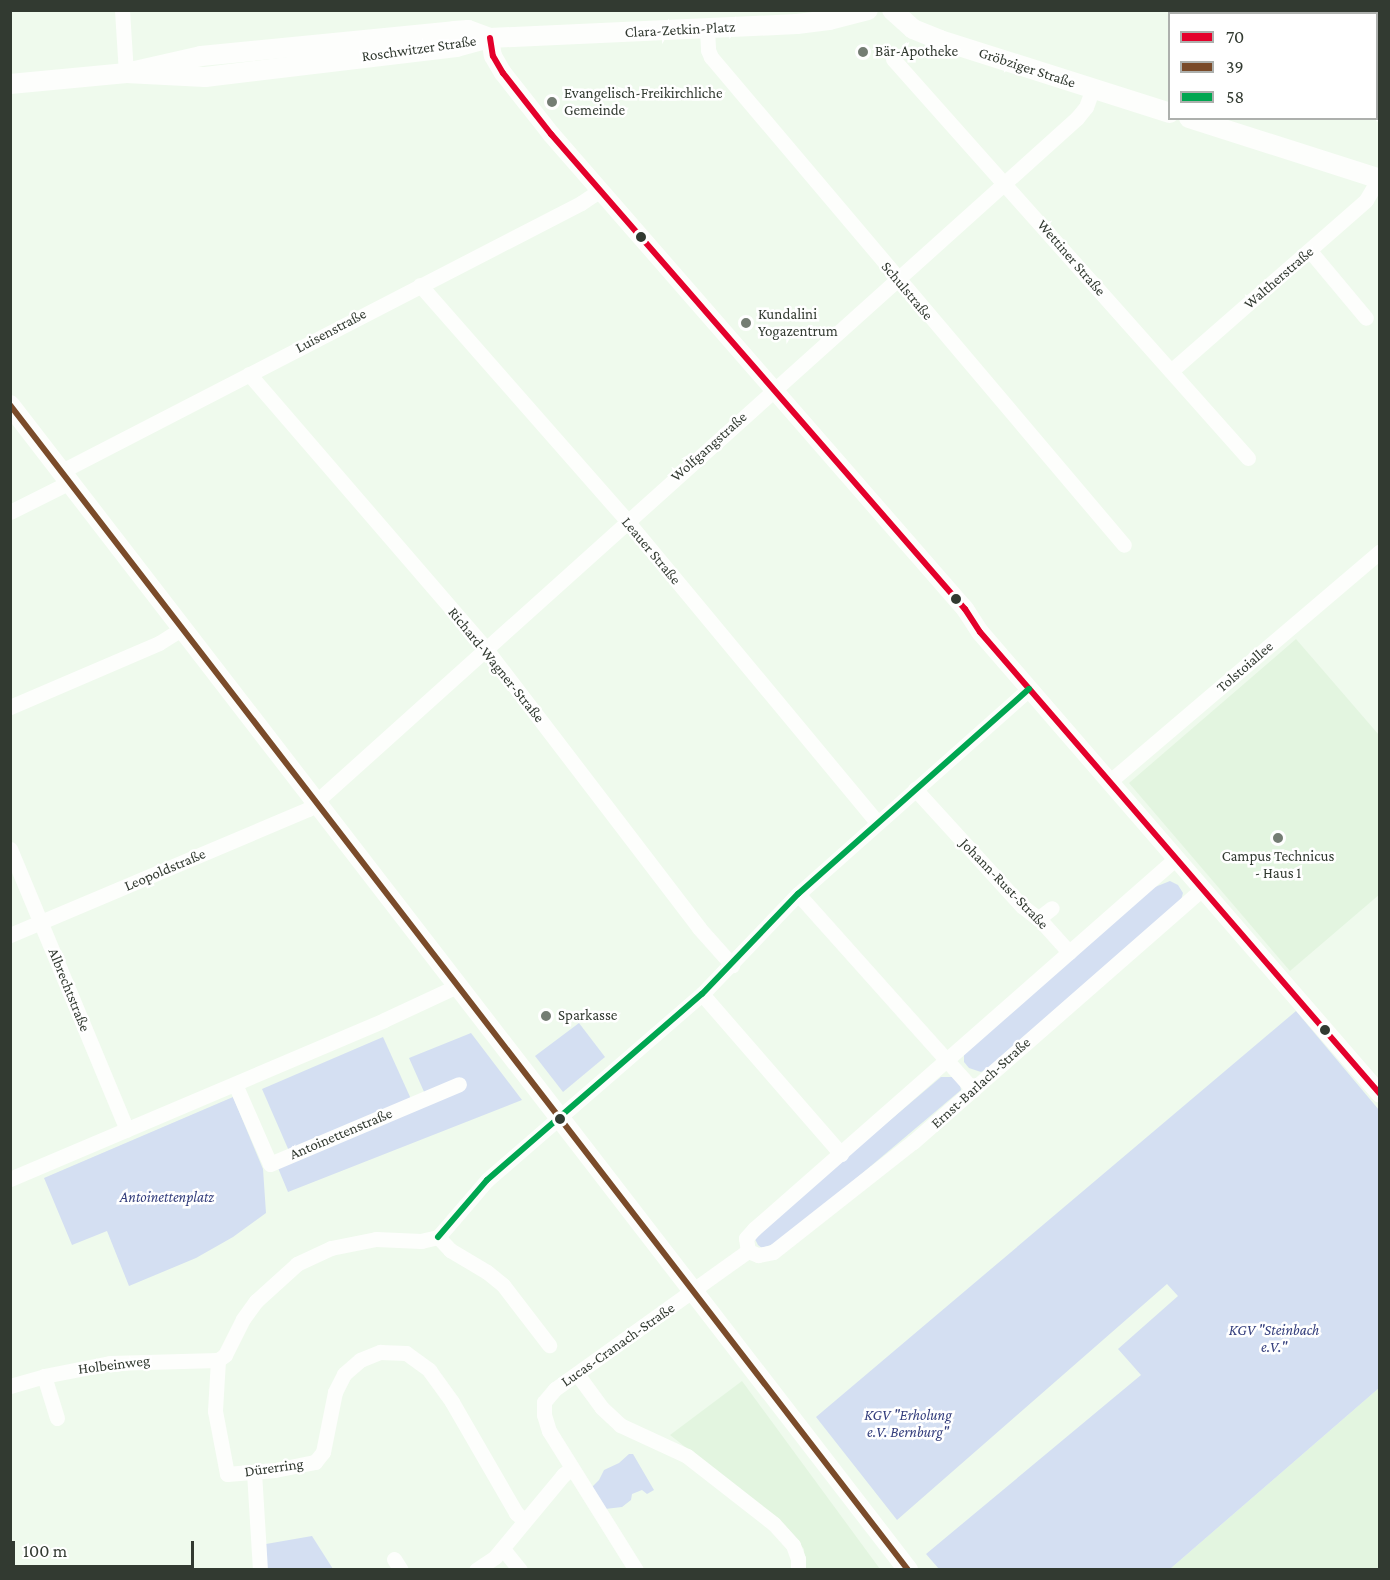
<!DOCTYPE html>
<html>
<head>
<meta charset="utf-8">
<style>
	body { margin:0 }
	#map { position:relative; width:1390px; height:1580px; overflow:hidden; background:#effaed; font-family:"Crimson Pro",serif }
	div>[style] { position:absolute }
	.built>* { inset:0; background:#e3f5e0 }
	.green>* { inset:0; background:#d4dff2 }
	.minor>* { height:15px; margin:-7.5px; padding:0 7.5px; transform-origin:7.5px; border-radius:7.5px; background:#fdfefc }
	.tertiary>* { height:18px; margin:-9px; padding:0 9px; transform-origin:9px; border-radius:9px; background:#fdfefc }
	.secondary>* { height:20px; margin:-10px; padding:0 10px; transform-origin:10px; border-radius:10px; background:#fdfefc }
	.bus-1>* { height:6px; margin:-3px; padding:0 3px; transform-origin:3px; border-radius:3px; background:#e4002b }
	.bus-2>* { height:6px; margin:-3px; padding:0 3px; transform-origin:3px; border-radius:3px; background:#7a4b2a }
	.bus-3>* { height:6px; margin:-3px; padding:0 3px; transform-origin:3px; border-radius:3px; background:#00a651 }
	.dots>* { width:16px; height:16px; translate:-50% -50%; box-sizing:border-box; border:3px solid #fff; border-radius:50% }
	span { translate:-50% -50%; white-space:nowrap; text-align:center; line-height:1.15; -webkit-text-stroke:5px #fff; paint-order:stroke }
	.street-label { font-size:15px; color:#323a31 }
	.poi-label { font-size:15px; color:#323a31 }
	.left { translate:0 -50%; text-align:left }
	.park-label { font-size:15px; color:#353f7d; font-style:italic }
	.frame { position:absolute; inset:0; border:12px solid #323a31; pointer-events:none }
	.legend { position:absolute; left:1168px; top:12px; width:210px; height:108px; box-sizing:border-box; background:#fff; border:2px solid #adb0ad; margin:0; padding:8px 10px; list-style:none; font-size:18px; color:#323a31 }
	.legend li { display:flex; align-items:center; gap:12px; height:30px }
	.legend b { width:30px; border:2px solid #adb0ad }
	.scale { position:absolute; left:12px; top:1541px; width:182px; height:27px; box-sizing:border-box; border:3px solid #323a31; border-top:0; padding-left:8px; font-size:18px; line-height:21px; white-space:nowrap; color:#323a31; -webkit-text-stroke:4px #fff; paint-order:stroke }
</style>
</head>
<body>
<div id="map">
	<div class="built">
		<div style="clip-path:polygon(1296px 639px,1379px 735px,1380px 894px,1290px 971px,1129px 783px)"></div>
		<div style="clip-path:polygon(742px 1381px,880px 1569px,805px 1569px,804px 1549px,784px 1525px,670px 1435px)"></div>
		<div style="clip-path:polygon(1379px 1388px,1379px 1569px,1170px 1569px)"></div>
	</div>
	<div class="green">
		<div style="clip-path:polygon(1170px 881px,1178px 885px,1183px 893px,1181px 900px,988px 1068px,981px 1072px,969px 1068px,964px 1062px,964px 1054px,1150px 889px)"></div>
		<div style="clip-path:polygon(1296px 1011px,1379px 1110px,1379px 1388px,1170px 1569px,939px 1569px,926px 1554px,1141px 1375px,1118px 1349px,1178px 1296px,1167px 1284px,897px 1520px,816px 1417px)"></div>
		<div style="clip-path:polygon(579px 1023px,605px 1057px,563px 1092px,535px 1056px)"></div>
		<div style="clip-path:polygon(471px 1033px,522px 1100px,288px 1192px,278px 1168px,429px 1103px,409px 1058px)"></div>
		<div style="clip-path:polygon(383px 1037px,411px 1099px,289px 1151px,262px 1089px)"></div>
		<div style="clip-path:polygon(941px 1077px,952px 1077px,959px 1080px,961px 1090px,782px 1241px,762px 1248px,758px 1245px,755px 1239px,758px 1232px)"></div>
		<div style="clip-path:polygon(233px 1097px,263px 1169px,266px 1213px,233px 1237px,196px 1258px,129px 1286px,107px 1231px,72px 1245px,44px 1178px)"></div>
		<div style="clip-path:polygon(629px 1454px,633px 1454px,654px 1490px,647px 1494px,642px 1490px,632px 1494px,631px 1500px,622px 1507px,605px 1509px,592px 1487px,599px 1480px,604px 1470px,619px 1463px)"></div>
		<div style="clip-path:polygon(312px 1536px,333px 1569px,267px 1569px,266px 1544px)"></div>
	</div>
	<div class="minor">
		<div style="left:122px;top:10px;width:63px;rotate:86.4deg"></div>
		<div style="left:1301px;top:10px;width:4px;rotate:63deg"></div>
		<div style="left:707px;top:29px;width:21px;rotate:87deg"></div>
		<div style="left:708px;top:50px;width:8px;rotate:67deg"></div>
		<div style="left:711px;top:57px;width:639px;rotate:49.76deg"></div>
		<div style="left:1376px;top:39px;width:4px;rotate:-14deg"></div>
		<div style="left:893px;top:59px;width:534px;rotate:48.34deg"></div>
		<div style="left:1376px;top:110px;width:6px;rotate:45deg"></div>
		<div style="left:1310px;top:251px;width:87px;rotate:50.1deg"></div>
		<div style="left:420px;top:285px;width:314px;rotate:48.7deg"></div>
		<div style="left:627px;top:521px;width:391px;rotate:50.3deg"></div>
		<div style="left:1171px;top:371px;width:259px;rotate:-41.2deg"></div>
		<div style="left:1366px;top:200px;width:26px;rotate:-59deg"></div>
		<div style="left:249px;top:374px;width:363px;rotate:49.2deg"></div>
		<div style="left:486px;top:649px;width:351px;rotate:52.6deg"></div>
		<div style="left:699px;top:928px;width:50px;rotate:48.3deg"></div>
		<div style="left:62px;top:471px;width:584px;rotate:-27.31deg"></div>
		<div style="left:581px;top:203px;width:22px;rotate:-34deg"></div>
		<div style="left:10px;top:512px;width:67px;rotate:-26.6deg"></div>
		<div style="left:10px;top:707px;width:162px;rotate:-23.2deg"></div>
		<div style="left:159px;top:643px;width:28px;rotate:-32deg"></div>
		<div style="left:1109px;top:782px;width:356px;rotate:-40.4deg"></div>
		<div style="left:915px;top:789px;width:159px;rotate:47.6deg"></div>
		<div style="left:1022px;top:906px;width:24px;rotate:38deg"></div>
		<div style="left:1041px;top:921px;width:42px;rotate:47.9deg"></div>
		<div style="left:10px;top:849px;width:304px;rotate:67.4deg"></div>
		<div style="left:798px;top:894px;width:263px;rotate:48.2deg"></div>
		<div style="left:1039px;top:918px;width:16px;rotate:-38deg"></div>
		<div style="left:10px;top:935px;width:324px;rotate:-22.9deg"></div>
		<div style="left:308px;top:809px;width:1034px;rotate:-41.94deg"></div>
		<div style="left:1077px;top:118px;width:14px;rotate:-51deg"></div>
		<div style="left:1086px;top:107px;width:20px;rotate:-70deg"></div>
		<div style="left:702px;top:994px;width:212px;rotate:49deg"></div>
		<div style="left:235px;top:1084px;width:87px;rotate:66.4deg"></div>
		<div style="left:270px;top:1164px;width:205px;rotate:-22.9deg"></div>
		<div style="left:10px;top:1179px;width:406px;rotate:-23deg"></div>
		<div style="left:384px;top:1020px;width:83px;rotate:-25deg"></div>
		<div style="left:438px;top:1237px;width:17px;rotate:167deg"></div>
		<div style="left:421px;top:1241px;width:45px;rotate:-177.5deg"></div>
		<div style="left:376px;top:1239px;width:46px;rotate:168.7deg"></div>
		<div style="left:331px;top:1248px;width:38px;rotate:155deg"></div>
		<div style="left:297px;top:1264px;width:55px;rotate:137.9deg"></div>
		<div style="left:256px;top:1301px;width:22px;rotate:126deg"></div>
		<div style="left:243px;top:1319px;width:40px;rotate:116.6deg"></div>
		<div style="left:225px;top:1355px;width:9px;rotate:144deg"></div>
		<div style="left:218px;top:1360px;width:51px;rotate:93.4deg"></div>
		<div style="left:215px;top:1411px;width:64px;rotate:79.2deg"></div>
		<div style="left:227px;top:1474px;width:48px;rotate:-4.8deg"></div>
		<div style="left:275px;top:1470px;width:41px;rotate:-11.3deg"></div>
		<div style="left:315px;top:1462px;width:13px;rotate:-51deg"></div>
		<div style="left:323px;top:1452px;width:61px;rotate:-78.7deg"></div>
		<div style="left:335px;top:1392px;width:20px;rotate:-63deg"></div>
		<div style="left:344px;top:1374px;width:21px;rotate:-41deg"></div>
		<div style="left:360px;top:1360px;width:22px;rotate:-22deg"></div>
		<div style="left:380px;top:1352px;width:26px;rotate:2deg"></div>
		<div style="left:406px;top:1353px;width:29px;rotate:36deg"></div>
		<div style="left:429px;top:1370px;width:39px;rotate:54deg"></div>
		<div style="left:452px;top:1402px;width:128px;rotate:60deg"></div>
		<div style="left:516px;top:1513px;width:11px;rotate:41deg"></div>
		<div style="left:438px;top:1237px;width:75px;rotate:-49.3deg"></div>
		<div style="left:487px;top:1180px;width:284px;rotate:-40.9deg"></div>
		<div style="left:702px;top:994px;width:139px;rotate:-46.2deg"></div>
		<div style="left:798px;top:894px;width:309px;rotate:-41.6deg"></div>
		<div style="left:438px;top:1237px;width:18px;rotate:47deg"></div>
		<div style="left:450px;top:1250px;width:43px;rotate:30.7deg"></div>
		<div style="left:487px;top:1272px;width:21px;rotate:39deg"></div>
		<div style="left:503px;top:1285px;width:76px;rotate:52.5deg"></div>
		<div style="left:748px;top:1251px;width:11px;rotate:22deg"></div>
		<div style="left:758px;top:1255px;width:15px;rotate:-11deg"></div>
		<div style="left:773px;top:1252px;width:178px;rotate:-38.2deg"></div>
		<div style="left:913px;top:1142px;width:384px;rotate:-41.2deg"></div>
		<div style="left:748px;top:1251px;width:13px;rotate:-99deg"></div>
		<div style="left:746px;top:1238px;width:12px;rotate:-48deg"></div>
		<div style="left:754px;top:1229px;width:560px;rotate:-41.31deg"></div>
		<div style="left:577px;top:1374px;width:42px;rotate:53.7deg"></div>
		<div style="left:602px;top:1408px;width:25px;rotate:43deg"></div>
		<div style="left:620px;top:1425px;width:74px;rotate:24.8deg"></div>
		<div style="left:687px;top:1456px;width:110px;rotate:38deg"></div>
		<div style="left:774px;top:1524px;width:28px;rotate:48deg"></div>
		<div style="left:793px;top:1545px;width:15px;rotate:70deg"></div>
		<div style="left:798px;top:1559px;width:11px;rotate:90deg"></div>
		<div style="left:44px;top:1376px;width:44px;rotate:72.8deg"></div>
		<div style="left:10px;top:1386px;width:35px;rotate:-16deg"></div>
		<div style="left:44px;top:1376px;width:67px;rotate:-11.1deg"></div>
		<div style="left:110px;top:1363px;width:108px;rotate:-1.6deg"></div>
		<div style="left:254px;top:1472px;width:98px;rotate:86.5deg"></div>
		<div style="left:503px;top:1549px;width:27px;rotate:51deg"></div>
		<div style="left:394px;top:1559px;width:13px;rotate:58deg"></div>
		<div style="left:476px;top:1570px;width:23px;rotate:-34deg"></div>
		<div style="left:495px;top:1557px;width:107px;rotate:-50.3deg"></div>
		<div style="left:563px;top:1475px;width:11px;rotate:-38deg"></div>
		<div style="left:636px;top:1570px;width:164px;rotate:-122deg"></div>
		<div style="left:549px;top:1431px;width:17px;rotate:-107deg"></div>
		<div style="left:544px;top:1415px;width:13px;rotate:-90deg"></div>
		<div style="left:544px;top:1402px;width:17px;rotate:-50deg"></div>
		<div style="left:555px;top:1389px;width:237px;rotate:-35.6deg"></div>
	</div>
	<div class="tertiary">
		<div style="left:490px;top:38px;width:18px;rotate:81deg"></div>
		<div style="left:493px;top:56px;width:20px;rotate:60deg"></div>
		<div style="left:503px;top:73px;width:78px;rotate:51.8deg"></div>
		<div style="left:551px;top:134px;width:630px;rotate:48.93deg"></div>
		<div style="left:965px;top:609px;width:27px;rotate:57deg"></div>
		<div style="left:980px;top:632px;width:611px;rotate:49.11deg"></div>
	</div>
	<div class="secondary">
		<div style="left:892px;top:10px;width:28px;rotate:42deg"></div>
		<div style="left:913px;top:29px;width:29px;rotate:22deg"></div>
		<div style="left:940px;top:40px;width:241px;rotate:17.6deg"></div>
		<div style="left:126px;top:73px;width:79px;rotate:2.9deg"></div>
		<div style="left:205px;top:77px;width:253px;rotate:-6.8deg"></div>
		<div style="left:456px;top:47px;width:35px;rotate:-15deg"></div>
		<div style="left:490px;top:38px;width:307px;rotate:-2.6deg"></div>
		<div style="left:797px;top:24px;width:32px;rotate:-7deg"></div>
		<div style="left:829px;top:20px;width:40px;rotate:-14.4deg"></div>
		<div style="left:10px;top:84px;width:117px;rotate:-5.4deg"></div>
		<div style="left:126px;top:73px;width:77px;rotate:-12.8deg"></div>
		<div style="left:201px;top:56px;width:254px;rotate:-5.6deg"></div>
		<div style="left:454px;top:31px;width:14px;rotate:-4deg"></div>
		<div style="left:468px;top:30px;width:23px;rotate:20deg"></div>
		<div style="left:1189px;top:118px;width:201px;rotate:17.7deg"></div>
		<div style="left:10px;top:405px;width:1471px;rotate:52.37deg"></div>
	</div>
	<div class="bus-1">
		<div style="left:490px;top:38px;width:18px;rotate:81deg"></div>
		<div style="left:493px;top:56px;width:20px;rotate:60deg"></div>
		<div style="left:503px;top:73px;width:78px;rotate:51.8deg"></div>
		<div style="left:551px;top:134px;width:630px;rotate:48.93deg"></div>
		<div style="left:965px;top:609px;width:27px;rotate:57deg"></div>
		<div style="left:980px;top:632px;width:611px;rotate:49.11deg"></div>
	</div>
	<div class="bus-2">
		<div style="left:10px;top:405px;width:1471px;rotate:52.37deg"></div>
	</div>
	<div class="bus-3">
		<div style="left:438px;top:1237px;width:75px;rotate:-49.3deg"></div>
		<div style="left:487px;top:1180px;width:284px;rotate:-40.9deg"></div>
		<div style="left:702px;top:994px;width:139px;rotate:-46.2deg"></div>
		<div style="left:798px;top:894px;width:309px;rotate:-41.6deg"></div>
	</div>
	<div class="dots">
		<div style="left:863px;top:52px;background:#747d73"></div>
		<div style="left:552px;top:102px;background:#747d73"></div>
		<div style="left:641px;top:237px;background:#323a31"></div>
		<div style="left:746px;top:323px;background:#747d73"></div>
		<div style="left:956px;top:599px;background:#323a31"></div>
		<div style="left:1278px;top:838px;background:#747d73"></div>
		<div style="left:546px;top:1016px;background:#747d73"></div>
		<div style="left:1325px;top:1030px;background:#323a31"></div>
		<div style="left:560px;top:1119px;background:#323a31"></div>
	</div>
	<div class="street-label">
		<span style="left:680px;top:30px;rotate:-3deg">Clara-Zetkin-Platz</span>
		<span style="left:419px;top:49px;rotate:-8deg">Roschwitzer Straße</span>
		<span style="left:1027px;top:68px;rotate:18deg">Gröbziger Straße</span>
		<span style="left:1071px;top:258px;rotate:49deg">Wettiner Straße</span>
		<span style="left:1279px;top:278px;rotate:-41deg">Waltherstraße</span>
		<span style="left:907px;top:291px;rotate:50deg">Schulstraße</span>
		<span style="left:331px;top:331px;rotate:-28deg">Luisenstraße</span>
		<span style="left:709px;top:447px;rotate:-42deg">Wolfgangstraße</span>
		<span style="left:651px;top:551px;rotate:50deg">Leauer Straße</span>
		<span style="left:496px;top:665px;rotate:51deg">Richard-Wagner-Straße</span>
		<span style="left:1245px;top:667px;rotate:-41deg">Tolstoiallee</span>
		<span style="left:165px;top:870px;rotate:-23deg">Leopoldstraße</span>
		<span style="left:1004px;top:884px;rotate:46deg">Johann-Rust-Straße</span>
		<span style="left:69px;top:990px;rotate:68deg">Albrechtstraße</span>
		<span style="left:981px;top:1083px;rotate:-42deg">Ernst-Barlach-Straße</span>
		<span style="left:341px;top:1134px;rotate:-23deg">Antoinettenstraße</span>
		<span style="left:618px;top:1345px;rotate:-35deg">Lucas-Cranach-Straße</span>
		<span style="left:114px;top:1365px;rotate:-7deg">Holbeinweg</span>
		<span style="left:274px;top:1468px;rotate:-8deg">Dürerring</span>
	</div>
	<div class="poi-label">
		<span class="left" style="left:875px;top:52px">Bär-Apotheke</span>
		<span class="left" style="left:564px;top:102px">Evangelisch-Freikirchliche<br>Gemeinde</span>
		<span class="left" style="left:758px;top:323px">Kundalini<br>Yogazentrum</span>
		<span style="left:1278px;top:865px">Campus Technicus<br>- Haus 1</span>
		<span class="left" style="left:558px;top:1016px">Sparkasse</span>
	</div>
	<div class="park-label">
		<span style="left:167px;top:1198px">Antoinettenplatz</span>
		<span style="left:1274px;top:1339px">KGV "Steinbach<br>e.V."</span>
		<span style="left:908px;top:1424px">KGV "Erholung<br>e.V. Bernburg"</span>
	</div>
	<div class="frame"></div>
	<ul class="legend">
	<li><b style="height:8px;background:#e4002b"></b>70</li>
	<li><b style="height:8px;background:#7a4b2a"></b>39</li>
	<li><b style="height:8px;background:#00a651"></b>58</li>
	</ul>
	<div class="scale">100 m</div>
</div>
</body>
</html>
